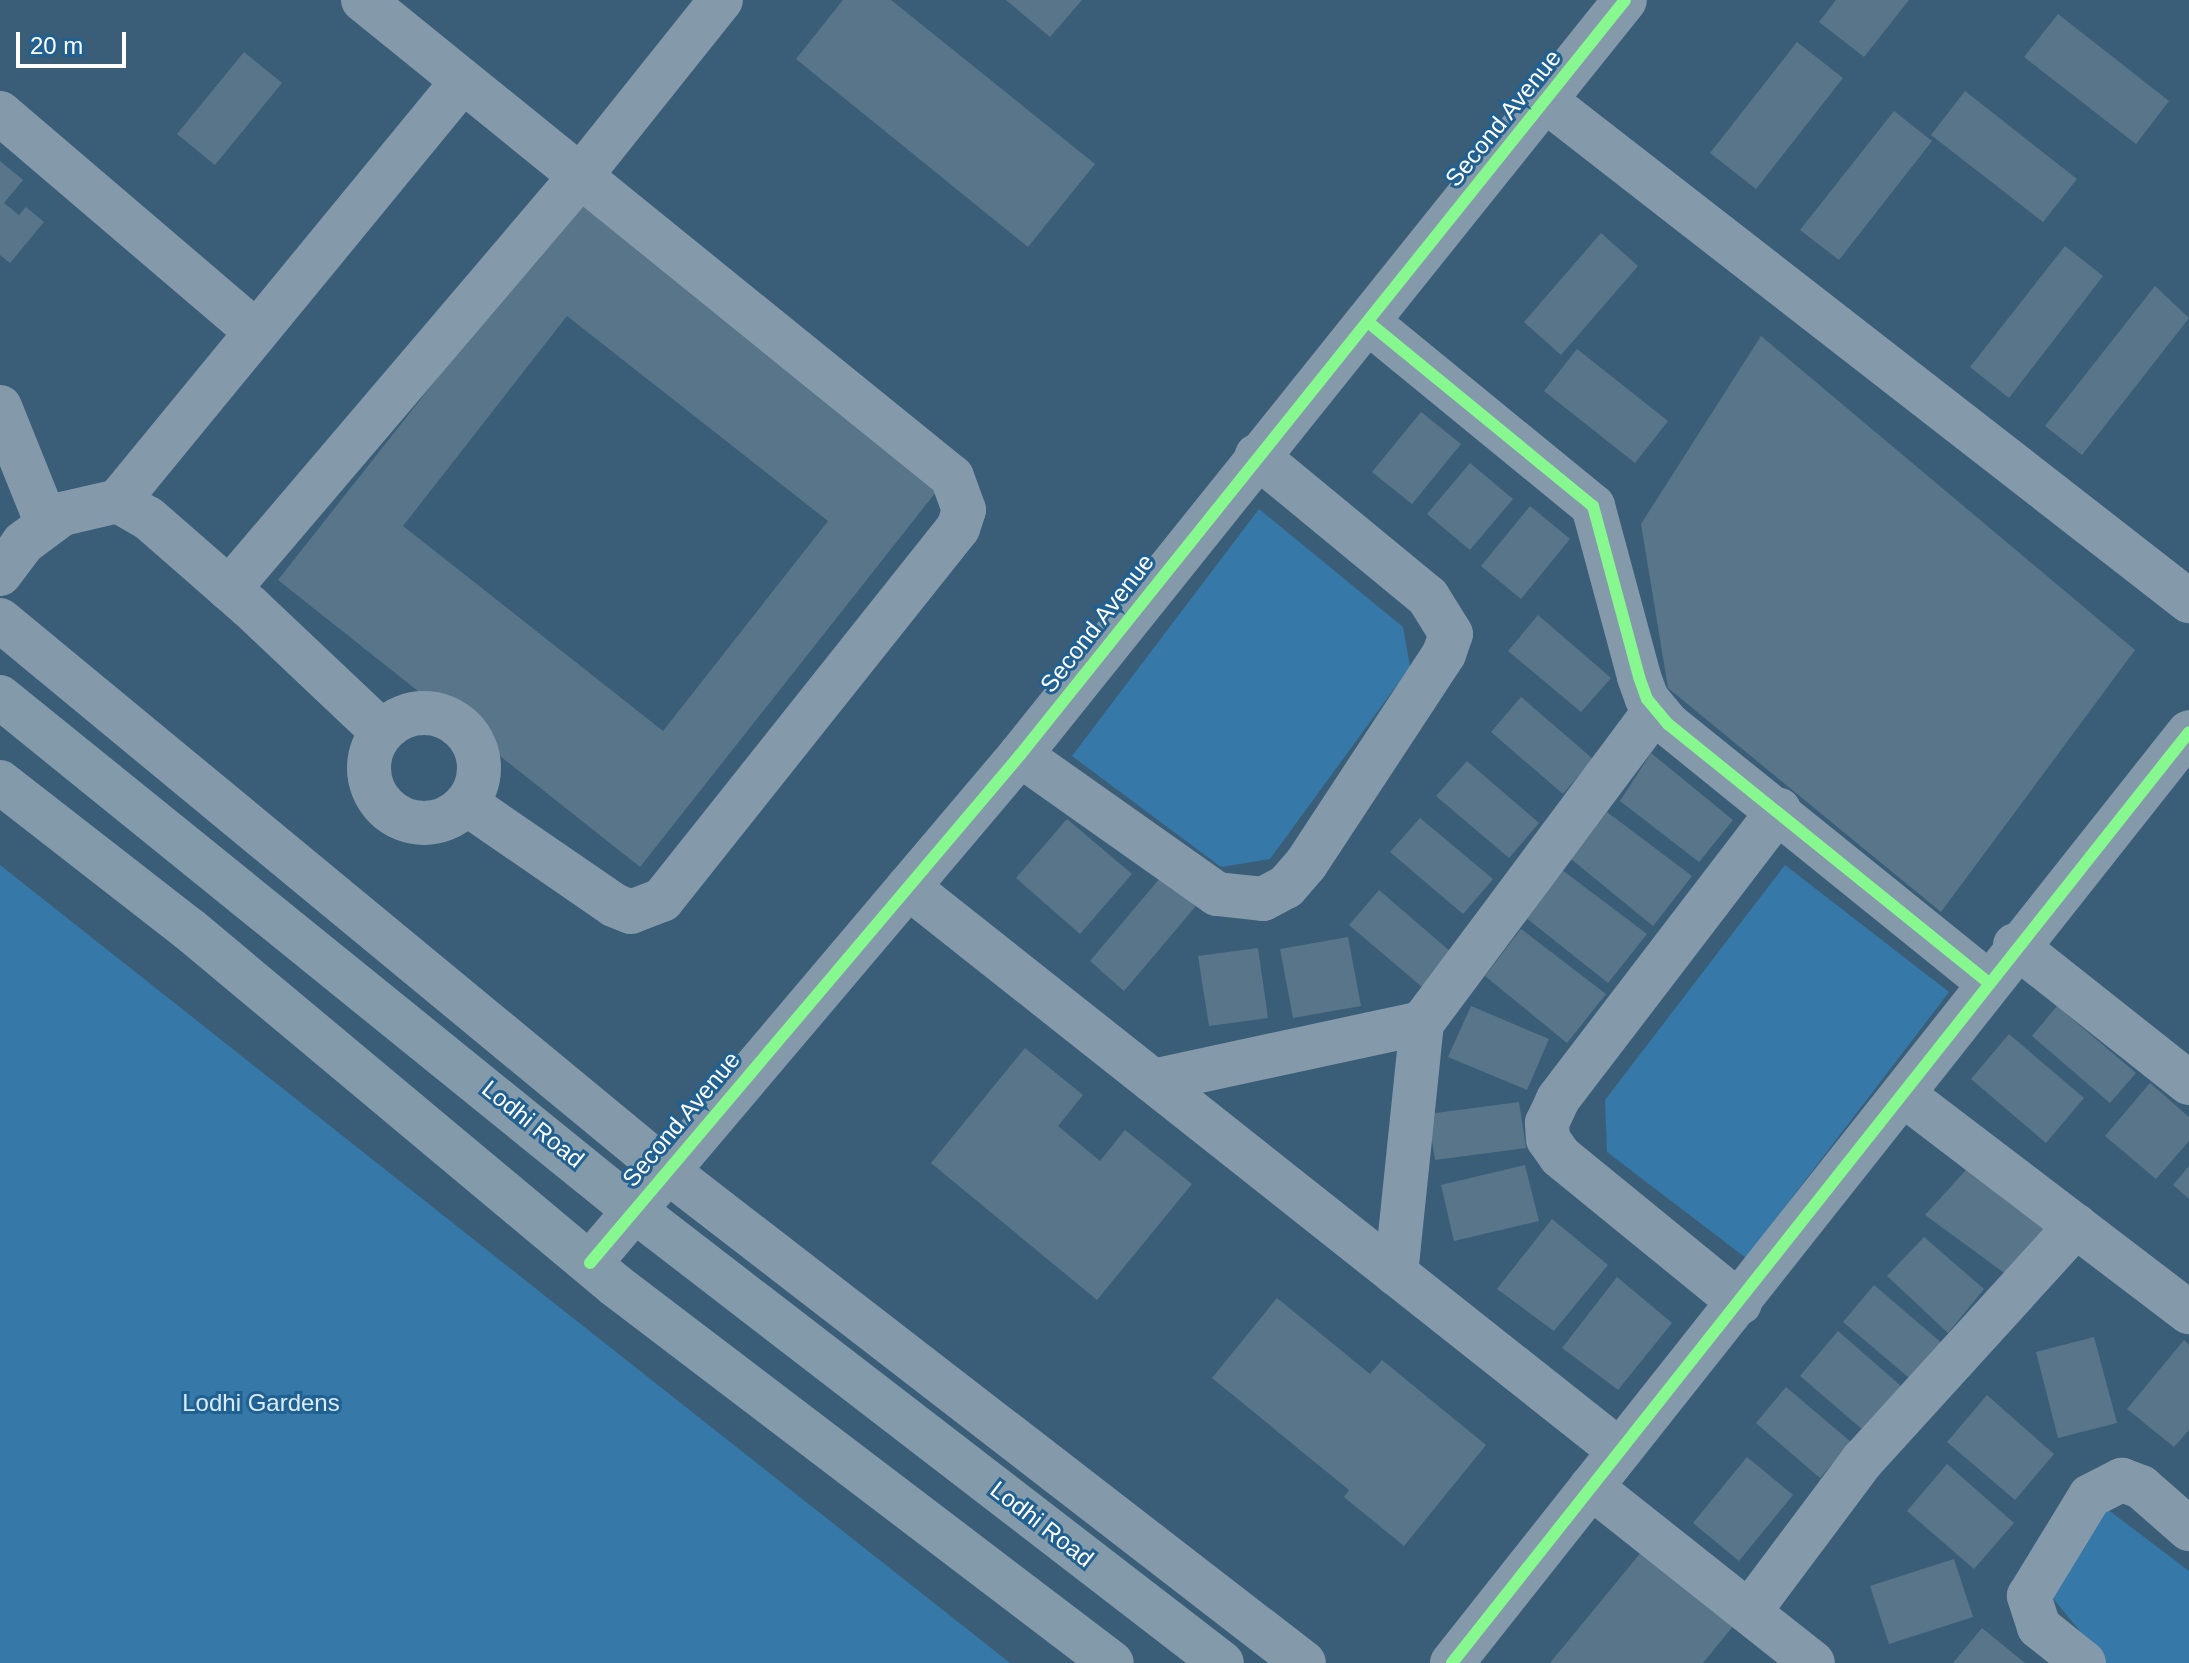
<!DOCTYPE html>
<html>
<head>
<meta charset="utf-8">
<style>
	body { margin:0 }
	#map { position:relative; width:2189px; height:1663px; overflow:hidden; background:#3b5e78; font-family:Arial,sans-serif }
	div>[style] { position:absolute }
	.green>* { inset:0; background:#3678a8 }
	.building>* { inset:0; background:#597589 }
	.minor>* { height:44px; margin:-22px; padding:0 22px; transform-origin:22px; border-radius:22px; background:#849aab }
	.minor>.ring { margin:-22px; padding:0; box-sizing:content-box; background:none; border:44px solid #849aab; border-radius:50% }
	.major>* { height:44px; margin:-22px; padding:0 22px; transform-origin:22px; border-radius:22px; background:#829aaa }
	.cycleway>* { height:12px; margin:-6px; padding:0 6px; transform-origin:6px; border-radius:6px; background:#87f88f }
	span { translate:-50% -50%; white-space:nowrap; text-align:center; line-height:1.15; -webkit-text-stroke:6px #216192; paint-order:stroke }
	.street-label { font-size:24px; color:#fff }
	.park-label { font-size:24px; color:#d9ecf9 }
	.scale { position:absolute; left:16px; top:32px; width:110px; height:36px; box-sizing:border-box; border:4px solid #fff; border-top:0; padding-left:10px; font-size:24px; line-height:28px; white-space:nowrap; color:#fff; -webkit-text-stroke:6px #216192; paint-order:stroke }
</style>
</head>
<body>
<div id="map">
	<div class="green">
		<div style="clip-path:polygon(1259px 509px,1403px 627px,1410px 667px,1270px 859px,1221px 867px,1072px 756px)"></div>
		<div style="clip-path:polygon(0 865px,573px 1318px,1010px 1663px,0 1663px)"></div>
		<div style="clip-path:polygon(1785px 865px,1949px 992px,1746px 1258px,1607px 1152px,1605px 1100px)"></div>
		<div style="clip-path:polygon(2103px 1506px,2189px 1571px,2189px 1663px,2106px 1663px,2043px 1586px)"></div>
	</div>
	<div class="building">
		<div style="clip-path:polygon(843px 0,891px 0,1095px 164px,1028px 247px,796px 59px)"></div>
		<div style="clip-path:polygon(1006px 0,1082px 0,1050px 37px)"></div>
		<div style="clip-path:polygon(1836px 0,1909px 0,1864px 57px,1819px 22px)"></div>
		<div style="clip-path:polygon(2058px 14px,2169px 101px,2136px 144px,2024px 57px)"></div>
		<div style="clip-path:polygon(1797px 42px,1843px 78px,1756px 189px,1710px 153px)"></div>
		<div style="clip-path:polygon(244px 52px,282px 83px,215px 165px,177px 134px)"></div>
		<div style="clip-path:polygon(1965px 91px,2077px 179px,2043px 222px,1931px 135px)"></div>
		<div style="clip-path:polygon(1894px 111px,1932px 141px,1839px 260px,1800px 230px)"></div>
		<div style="clip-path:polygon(0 161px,23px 180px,4px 203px,19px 215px,26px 207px,44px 222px,10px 263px,0 255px)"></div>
		<div style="clip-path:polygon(evenodd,581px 196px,943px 483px,640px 867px,278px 580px,581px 196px,567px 316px,828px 521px,663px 731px,403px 526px,567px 316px)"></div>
		<div style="clip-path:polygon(1601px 233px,1638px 266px,1561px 355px,1524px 322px)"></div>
		<div style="clip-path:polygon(2065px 246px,2103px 276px,2009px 398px,1970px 367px)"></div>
		<div style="clip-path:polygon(2155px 286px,2189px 318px,2082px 455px,2045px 426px)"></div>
		<div style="clip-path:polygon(1761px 336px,2135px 650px,1941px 912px,1668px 688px,1641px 524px)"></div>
		<div style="clip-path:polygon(1577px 349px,1668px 421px,1635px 463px,1544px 391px)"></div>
		<div style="clip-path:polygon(1421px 412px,1461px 444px,1412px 504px,1372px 472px)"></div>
		<div style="clip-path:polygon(1470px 463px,1513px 499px,1470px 550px,1427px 514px)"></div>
		<div style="clip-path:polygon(1530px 506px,1570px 539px,1521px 599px,1481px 566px)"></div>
		<div style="clip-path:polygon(1538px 615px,1611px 678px,1581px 712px,1508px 651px)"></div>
		<div style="clip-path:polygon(1521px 697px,1593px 759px,1563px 794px,1491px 732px)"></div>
		<div style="clip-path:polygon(1651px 753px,1733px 820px,1699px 862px,1620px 801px)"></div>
		<div style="clip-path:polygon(1467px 761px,1539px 823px,1509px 858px,1436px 796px)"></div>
		<div style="clip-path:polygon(1607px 812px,1692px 876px,1653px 926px,1571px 859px)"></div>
		<div style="clip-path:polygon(1420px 818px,1493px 879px,1463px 914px,1390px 852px)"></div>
		<div style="clip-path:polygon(1067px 819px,1132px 874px,1080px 934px,1016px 878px)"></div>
		<div style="clip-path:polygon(1562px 870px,1647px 934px,1608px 983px,1525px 917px)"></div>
		<div style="clip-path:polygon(1161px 877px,1196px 906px,1124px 991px,1090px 961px)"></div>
		<div style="clip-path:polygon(1379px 890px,1451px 952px,1422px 987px,1349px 925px)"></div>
		<div style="clip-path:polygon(1521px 929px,1606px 994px,1567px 1043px,1485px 976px)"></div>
		<div style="clip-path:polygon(1348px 937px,1361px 1006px,1293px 1018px,1280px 949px)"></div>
		<div style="clip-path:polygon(1258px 948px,1268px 1018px,1209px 1026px,1198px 956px)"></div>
		<div style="clip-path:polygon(1471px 1006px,1549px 1039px,1527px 1090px,1448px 1057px)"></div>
		<div style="clip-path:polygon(2057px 1006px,2136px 1073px,2110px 1103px,2032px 1036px)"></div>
		<div style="clip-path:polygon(2009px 1034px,2084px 1098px,2046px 1143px,1971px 1079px)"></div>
		<div style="clip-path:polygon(1025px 1048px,1083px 1095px,1058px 1126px,1100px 1161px,1125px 1130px,1192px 1184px,1097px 1300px,931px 1163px)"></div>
		<div style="clip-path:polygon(2150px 1083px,2189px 1117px,2189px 1141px,2156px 1179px,2105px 1136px)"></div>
		<div style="clip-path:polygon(1519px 1102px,1526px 1148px,1435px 1160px,1428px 1114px)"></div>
		<div style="clip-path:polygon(1525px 1165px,1539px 1221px,1454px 1241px,1441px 1185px)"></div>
		<div style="clip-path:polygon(2189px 1166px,2189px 1199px,2173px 1185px)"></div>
		<div style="clip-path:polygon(1967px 1169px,2046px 1229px,2007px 1275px,1925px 1215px)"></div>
		<div style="clip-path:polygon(1552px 1219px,1608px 1265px,1554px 1331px,1497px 1289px)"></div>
		<div style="clip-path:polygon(1924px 1237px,1984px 1289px,1948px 1333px,1887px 1276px)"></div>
		<div style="clip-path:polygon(1617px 1277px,1672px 1323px,1618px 1390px,1562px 1348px)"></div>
		<div style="clip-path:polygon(1874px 1285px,1944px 1345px,1913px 1381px,1843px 1322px)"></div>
		<div style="clip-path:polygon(1277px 1298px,1370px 1374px,1382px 1360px,1486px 1445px,1404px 1546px,1344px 1497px,1349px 1490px,1212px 1378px)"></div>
		<div style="clip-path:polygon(1838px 1331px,1901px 1386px,1863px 1430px,1800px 1376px)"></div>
		<div style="clip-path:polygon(2094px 1337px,2117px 1423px,2058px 1438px,2036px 1352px)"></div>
		<div style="clip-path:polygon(2184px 1340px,2189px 1345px,2189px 1430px,2174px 1447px,2127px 1409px)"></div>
		<div style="clip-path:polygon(1786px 1387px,1851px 1442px,1820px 1478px,1756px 1423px)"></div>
		<div style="clip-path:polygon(1987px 1395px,2054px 1454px,2015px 1500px,1947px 1442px)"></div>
		<div style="clip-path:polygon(1747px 1457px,1793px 1495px,1739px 1561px,1693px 1523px)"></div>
		<div style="clip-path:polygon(1947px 1464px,2014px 1523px,1974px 1569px,1907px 1511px)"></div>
		<div style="clip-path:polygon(1652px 1539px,1743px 1614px,1703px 1663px,1550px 1663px)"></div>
		<div style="clip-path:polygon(1954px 1559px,1973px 1617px,1889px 1644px,1870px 1586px)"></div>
		<div style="clip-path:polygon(1982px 1628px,2025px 1663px,1953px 1663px)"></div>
	</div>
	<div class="minor">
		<div style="left:363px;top:0;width:758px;rotate:39deg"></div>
		<div style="left:952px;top:477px;width:35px;rotate:70deg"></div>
		<div style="left:964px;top:510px;width:19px;rotate:108deg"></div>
		<div style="left:958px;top:528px;width:475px;rotate:128.5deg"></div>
		<div style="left:662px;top:900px;width:33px;rotate:159deg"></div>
		<div style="left:631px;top:912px;width:18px;rotate:-158deg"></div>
		<div style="left:614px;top:905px;width:178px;rotate:-145.5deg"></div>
		<div style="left:1546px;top:101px;width:815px;rotate:37.87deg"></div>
		<div style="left:0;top:113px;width:337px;rotate:40.5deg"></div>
		<div style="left:1368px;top:322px;width:291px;rotate:39.3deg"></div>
		<div style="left:1593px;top:506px;width:177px;rotate:74.9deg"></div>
		<div style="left:1639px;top:677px;width:23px;rotate:70deg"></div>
		<div style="left:1647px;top:699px;width:33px;rotate:50deg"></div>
		<div style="left:1668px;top:724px;width:411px;rotate:38.9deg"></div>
		<div style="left:0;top:407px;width:126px;rotate:68.1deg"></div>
		<div style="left:118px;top:501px;width:542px;rotate:-50.61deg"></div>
		<div style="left:0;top:574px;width:39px;rotate:-53deg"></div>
		<div style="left:23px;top:543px;width:49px;rotate:-36.6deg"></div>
		<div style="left:62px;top:514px;width:57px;rotate:-13.1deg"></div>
		<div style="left:118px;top:501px;width:34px;rotate:30deg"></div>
		<div style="left:148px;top:518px;width:134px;rotate:41.1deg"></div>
		<div style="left:249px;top:606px;width:182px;rotate:43.4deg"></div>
		<div style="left:229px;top:589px;width:538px;rotate:-49.59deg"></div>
		<div style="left:578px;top:179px;width:229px;rotate:-51.4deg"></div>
		<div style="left:0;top:620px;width:864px;rotate:39.55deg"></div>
		<div style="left:666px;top:1170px;width:806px;rotate:37.69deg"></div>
		<div class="ring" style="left:369px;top:713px;width:66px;height:66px"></div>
		<div style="left:1020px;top:755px;width:241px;rotate:35.2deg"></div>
		<div style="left:1217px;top:894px;width:46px;rotate:6.2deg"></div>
		<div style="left:1263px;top:899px;width:26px;rotate:-28deg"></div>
		<div style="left:1286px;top:887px;width:30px;rotate:-49deg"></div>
		<div style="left:1306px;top:864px;width:251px;rotate:-56.7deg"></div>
		<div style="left:1444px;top:654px;width:21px;rotate:-71deg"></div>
		<div style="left:1451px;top:634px;width:44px;rotate:-121.9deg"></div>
		<div style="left:1428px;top:597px;width:222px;rotate:-140.5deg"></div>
		<div style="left:908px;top:887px;width:908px;rotate:38.38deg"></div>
		<div style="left:2015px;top:945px;width:222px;rotate:38.4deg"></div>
		<div style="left:1153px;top:1081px;width:275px;rotate:-12.2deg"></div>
		<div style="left:1422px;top:1023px;width:390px;rotate:-53.3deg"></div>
		<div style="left:1905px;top:1096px;width:357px;rotate:37.3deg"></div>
		<div style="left:590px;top:1263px;width:666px;rotate:-49.75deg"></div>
		<div style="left:1020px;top:755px;width:967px;rotate:-51.29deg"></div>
		<div style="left:1396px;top:1274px;width:252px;rotate:-84.1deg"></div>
		<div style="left:1740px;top:1303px;width:232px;rotate:-140.8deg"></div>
		<div style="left:1560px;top:1156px;width:21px;rotate:-125deg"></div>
		<div style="left:1548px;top:1139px;width:16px;rotate:-94deg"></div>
		<div style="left:1547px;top:1123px;width:26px;rotate:-65deg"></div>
		<div style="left:1558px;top:1099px;width:364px;rotate:-52.6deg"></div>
		<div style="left:1591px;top:1487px;width:283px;rotate:38.4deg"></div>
		<div style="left:1749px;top:1612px;width:189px;rotate:-53.2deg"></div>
		<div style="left:1862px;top:1461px;width:318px;rotate:-47.7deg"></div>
		<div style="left:1452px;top:1663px;width:1187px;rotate:-51.63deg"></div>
		<div style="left:2084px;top:1663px;width:58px;rotate:-141.3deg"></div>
		<div style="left:2039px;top:1627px;width:33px;rotate:-108deg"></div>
		<div style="left:2029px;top:1596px;width:117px;rotate:-58.6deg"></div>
		<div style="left:2090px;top:1496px;width:36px;rotate:-27deg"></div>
		<div style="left:2122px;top:1480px;width:20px;rotate:20deg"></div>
		<div style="left:2141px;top:1487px;width:64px;rotate:41.2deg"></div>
	</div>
	<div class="major">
		<div style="left:0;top:697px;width:816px;rotate:38.98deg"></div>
		<div style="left:634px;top:1210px;width:742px;rotate:37.61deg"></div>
		<div style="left:0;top:782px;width:239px;rotate:37.9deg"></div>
		<div style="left:189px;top:929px;width:555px;rotate:39.88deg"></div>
		<div style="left:615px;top:1285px;width:624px;rotate:37.26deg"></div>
	</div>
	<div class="cycleway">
		<div style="left:1368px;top:322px;width:291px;rotate:39.3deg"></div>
		<div style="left:1593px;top:506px;width:177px;rotate:74.9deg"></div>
		<div style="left:1639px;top:677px;width:23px;rotate:70deg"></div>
		<div style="left:1647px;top:699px;width:33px;rotate:50deg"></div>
		<div style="left:1668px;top:724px;width:411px;rotate:38.9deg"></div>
		<div style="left:590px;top:1263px;width:666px;rotate:-49.75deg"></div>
		<div style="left:1020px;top:755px;width:967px;rotate:-51.29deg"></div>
		<div style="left:1452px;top:1663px;width:1187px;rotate:-51.63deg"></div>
	</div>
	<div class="street-label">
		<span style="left:1503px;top:118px;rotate:-51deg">Second Avenue</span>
		<span style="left:1097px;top:623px;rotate:-52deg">Second Avenue</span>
		<span style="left:681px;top:1119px;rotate:-50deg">Second Avenue</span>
		<span style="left:533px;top:1124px;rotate:39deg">Lodhi Road</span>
		<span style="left:1042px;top:1524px;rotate:38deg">Lodhi Road</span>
	</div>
	<div class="park-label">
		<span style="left:261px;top:1403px">Lodhi Gardens</span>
	</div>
	<div class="scale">20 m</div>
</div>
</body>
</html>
